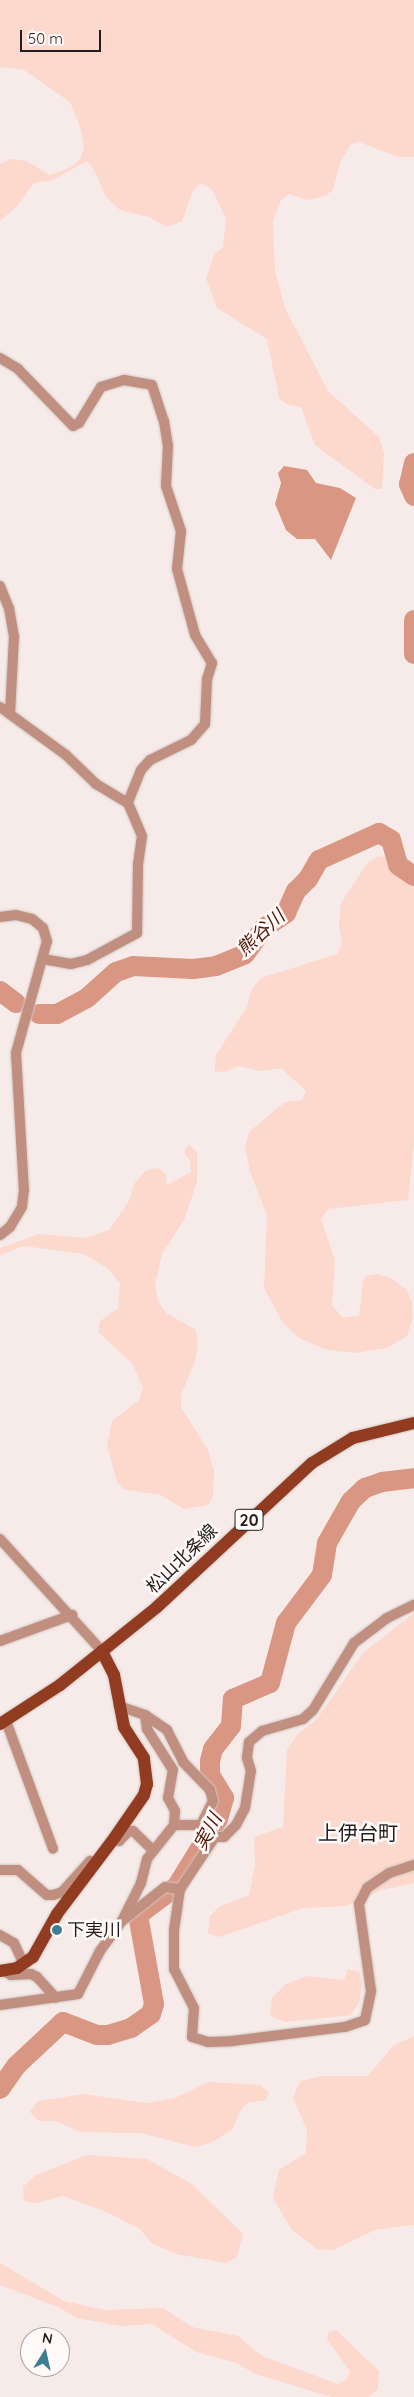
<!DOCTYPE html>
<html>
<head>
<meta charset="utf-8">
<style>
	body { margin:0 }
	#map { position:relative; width:414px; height:2397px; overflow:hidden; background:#f6ebe8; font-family:Quicksand,"Noto Sans JP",sans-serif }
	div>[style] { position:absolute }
	.green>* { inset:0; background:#fcd8cd }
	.water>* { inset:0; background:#d99783 }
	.river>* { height:20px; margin:-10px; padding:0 10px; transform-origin:10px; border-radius:10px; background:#d99783 }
	.roads { filter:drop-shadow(0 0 1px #d0c6c3) drop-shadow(0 0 1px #d0c6c3) }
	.street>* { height:10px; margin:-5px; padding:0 5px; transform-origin:5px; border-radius:5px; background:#c18f80 }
	.primary>* { height:12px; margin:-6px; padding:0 6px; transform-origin:6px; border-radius:6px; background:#913b21 }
	.dots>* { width:14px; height:14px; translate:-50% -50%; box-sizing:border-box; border:2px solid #fffaf9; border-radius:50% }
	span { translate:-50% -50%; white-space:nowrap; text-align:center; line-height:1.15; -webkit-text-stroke:5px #fffaf9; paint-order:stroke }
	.shield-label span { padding:1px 4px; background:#fffaf9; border:1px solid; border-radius:4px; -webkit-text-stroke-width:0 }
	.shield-label { font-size:16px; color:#221e1d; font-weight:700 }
	.street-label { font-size:18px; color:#221e1d }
	.poi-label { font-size:18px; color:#221e1d }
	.left { translate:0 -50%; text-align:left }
	.water-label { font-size:19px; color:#531906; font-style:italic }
	.quarter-label { font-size:20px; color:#221e1d }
	.north { position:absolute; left:20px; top:2327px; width:50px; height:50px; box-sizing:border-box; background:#fffaf9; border:1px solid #a7a2a1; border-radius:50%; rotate:10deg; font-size:14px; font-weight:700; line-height:20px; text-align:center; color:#221e1d }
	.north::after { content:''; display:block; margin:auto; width:18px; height:22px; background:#3d7f91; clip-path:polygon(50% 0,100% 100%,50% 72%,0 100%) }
	.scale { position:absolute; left:20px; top:30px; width:81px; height:22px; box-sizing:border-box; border:2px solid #221e1d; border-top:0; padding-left:6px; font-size:15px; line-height:18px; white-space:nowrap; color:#221e1d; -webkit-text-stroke:4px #fffaf9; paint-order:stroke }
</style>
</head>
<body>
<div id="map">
	<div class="green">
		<div style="clip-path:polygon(0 0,414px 0,414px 157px,398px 157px,359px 142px,351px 144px,341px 160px,333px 190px,325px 196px,308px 200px,289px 194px,281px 200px,273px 221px,275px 271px,285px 308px,328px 391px,379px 437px,384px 453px,382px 489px,375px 489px,315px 445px,301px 407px,286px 404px,279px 398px,267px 339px,217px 308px,206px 278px,215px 253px,223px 248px,226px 219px,212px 189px,200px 183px,193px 191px,182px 221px,167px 227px,149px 217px,120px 210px,106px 197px,94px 170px,87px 161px,53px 180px,34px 183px,18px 205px,0 221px,0 164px,11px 159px,26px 161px,50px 175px,71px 167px,80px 159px,84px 148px,80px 127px,70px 102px,24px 70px,0 67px)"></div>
		<div style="clip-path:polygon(389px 856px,414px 868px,414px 1144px,408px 1200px,328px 1209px,321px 1220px,335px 1260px,332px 1305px,342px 1317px,359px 1316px,363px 1281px,367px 1276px,377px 1274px,391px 1278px,406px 1289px,412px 1301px,413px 1317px,407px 1336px,387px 1348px,355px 1353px,324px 1349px,299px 1338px,283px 1323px,264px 1288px,267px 1215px,250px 1172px,245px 1146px,250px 1131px,285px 1102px,302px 1100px,306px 1091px,281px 1068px,259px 1071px,239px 1066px,228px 1071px,215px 1072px,216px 1055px,247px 1007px,252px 989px,261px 978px,337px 954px,342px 943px,339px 926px,341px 903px,368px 862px,376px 857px)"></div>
		<div style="clip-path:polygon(190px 1145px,197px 1153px,197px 1182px,184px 1220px,162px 1254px,155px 1284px,158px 1301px,166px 1313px,196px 1330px,198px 1342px,195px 1361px,181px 1395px,181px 1407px,208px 1450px,214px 1472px,213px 1496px,208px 1505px,184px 1509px,161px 1495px,123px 1489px,117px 1482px,107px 1445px,112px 1421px,139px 1400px,143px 1388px,132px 1363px,99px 1333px,99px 1322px,118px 1308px,120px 1283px,107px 1268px,84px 1254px,24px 1246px,0 1255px,0 1248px,39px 1234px,85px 1238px,109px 1230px,129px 1201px,134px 1184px,145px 1171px,158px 1168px,166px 1174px,167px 1185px,191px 1172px,190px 1160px,185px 1154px,185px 1148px)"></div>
		<div style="clip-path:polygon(414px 1613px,414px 1883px,381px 1890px,346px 1906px,303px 1908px,219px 1937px,208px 1933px,210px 1916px,219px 1907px,249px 1895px,255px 1865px,254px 1837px,283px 1827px,287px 1750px,297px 1735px,317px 1719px,363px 1653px)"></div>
		<div style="clip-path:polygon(348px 1969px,359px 1972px,362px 1985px,359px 2002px,351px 2015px,285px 2022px,270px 2016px,272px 1998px,286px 1984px,307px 1976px,344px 1980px)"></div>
		<div style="clip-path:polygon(414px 2036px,414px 2225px,375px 2230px,333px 2250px,317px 2249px,292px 2230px,273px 2198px,279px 2170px,306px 2153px,307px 2130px,293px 2098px,300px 2081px,322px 2076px,368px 2076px,393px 2046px)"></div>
		<div style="clip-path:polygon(209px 2082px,260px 2085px,269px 2092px,266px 2100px,249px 2102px,242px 2108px,232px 2130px,212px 2142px,195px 2147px,141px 2133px,81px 2132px,55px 2121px,39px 2121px,30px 2112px,38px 2101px,84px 2094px,147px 2103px,175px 2098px)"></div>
		<div style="clip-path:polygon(87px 2155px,147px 2159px,192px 2184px,243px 2234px,237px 2257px,226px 2263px,176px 2254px,151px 2243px,140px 2229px,107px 2212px,63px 2196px,36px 2203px,24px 2201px,23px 2187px,36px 2175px)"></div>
		<div style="clip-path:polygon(0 2263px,64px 2301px,105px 2310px,163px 2308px,192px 2327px,238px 2336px,262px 2356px,338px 2384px,347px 2379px,350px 2371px,327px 2339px,329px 2332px,336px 2330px,379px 2371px,378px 2389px,368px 2397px,332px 2397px,255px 2374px,237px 2363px,196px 2352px,152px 2324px,121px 2326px,77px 2318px,58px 2307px,0 2285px)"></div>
	</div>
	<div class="water">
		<div style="clip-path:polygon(284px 466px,307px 470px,316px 483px,340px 488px,356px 498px,331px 560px,315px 539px,297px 539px,286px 530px,275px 504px,281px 483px,278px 473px)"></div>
	</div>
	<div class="river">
		<div style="left:414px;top:463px;width:22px;rotate:103deg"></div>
		<div style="left:409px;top:484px;width:13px;rotate:67deg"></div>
		<div style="left:414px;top:620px;width:34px;rotate:90deg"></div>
		<div style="left:0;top:991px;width:20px;rotate:37deg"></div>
		<div style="left:39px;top:1014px;width:18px"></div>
		<div style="left:57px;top:1014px;width:34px;rotate:-28deg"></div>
		<div style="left:87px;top:998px;width:39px;rotate:-42deg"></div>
		<div style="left:116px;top:972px;width:18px;rotate:-19deg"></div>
		<div style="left:133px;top:966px;width:60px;rotate:2.9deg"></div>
		<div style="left:193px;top:969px;width:23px;rotate:-7deg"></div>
		<div style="left:216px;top:966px;width:31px;rotate:-22deg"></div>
		<div style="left:245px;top:954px;width:32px;rotate:-54deg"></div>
		<div style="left:264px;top:928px;width:27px;rotate:-34deg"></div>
		<div style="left:286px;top:913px;width:24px;rotate:-66deg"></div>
		<div style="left:296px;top:891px;width:17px;rotate:-45deg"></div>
		<div style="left:308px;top:879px;width:22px;rotate:-60deg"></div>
		<div style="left:319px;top:860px;width:66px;rotate:-24.2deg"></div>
		<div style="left:379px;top:833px;width:14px;rotate:30deg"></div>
		<div style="left:391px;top:840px;width:26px;rotate:74deg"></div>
		<div style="left:398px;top:865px;width:19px;rotate:35deg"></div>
		<div style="left:0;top:2089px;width:29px;rotate:-55deg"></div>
		<div style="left:17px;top:2065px;width:63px;rotate:-43.1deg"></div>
		<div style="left:63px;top:2022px;width:36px;rotate:21deg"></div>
		<div style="left:97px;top:2035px;width:11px"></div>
		<div style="left:108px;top:2035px;width:24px;rotate:-17deg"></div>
		<div style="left:131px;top:2028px;width:24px;rotate:-35deg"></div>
		<div style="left:151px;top:2014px;width:10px;rotate:-73deg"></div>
		<div style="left:154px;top:2004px;width:90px;rotate:-100.2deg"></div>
		<div style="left:138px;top:1915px;width:49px;rotate:-36.6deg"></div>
		<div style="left:177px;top:1886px;width:79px;rotate:-58.5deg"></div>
		<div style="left:218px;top:1819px;width:22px;rotate:-74deg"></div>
		<div style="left:224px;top:1798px;width:27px;rotate:-121deg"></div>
		<div style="left:210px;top:1775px;width:14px;rotate:-90deg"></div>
		<div style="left:210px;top:1761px;width:12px;rotate:-76deg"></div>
		<div style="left:213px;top:1749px;width:29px;rotate:-52deg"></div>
		<div style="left:231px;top:1726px;width:27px;rotate:-86deg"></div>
		<div style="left:233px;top:1699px;width:40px;rotate:-23.4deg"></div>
		<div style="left:270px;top:1683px;width:62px;rotate:-75.1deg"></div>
		<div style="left:286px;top:1623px;width:60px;rotate:-53.1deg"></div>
		<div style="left:322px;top:1575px;width:32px;rotate:-81deg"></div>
		<div style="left:327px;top:1543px;width:48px;rotate:-60.3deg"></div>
		<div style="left:351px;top:1501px;width:19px;rotate:-43deg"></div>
		<div style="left:365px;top:1488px;width:18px;rotate:-19deg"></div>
		<div style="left:382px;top:1482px;width:32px;rotate:-7deg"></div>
	</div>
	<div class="roads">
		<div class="street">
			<div style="left:0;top:358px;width:21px;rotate:31deg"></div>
			<div style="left:18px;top:369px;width:79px;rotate:46deg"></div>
			<div style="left:73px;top:426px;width:7px;rotate:-27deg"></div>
			<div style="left:79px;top:423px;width:42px;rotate:-58.6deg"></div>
			<div style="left:101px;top:387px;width:24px;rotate:-17deg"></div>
			<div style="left:124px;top:380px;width:28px;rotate:10deg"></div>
			<div style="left:152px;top:385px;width:38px;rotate:72deg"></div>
			<div style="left:164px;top:421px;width:25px;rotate:81deg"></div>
			<div style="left:168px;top:446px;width:40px;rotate:92.9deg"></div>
			<div style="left:166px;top:486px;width:47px;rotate:71.6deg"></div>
			<div style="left:181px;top:531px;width:38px;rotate:96deg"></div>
			<div style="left:177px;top:569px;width:68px;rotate:74.7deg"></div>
			<div style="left:195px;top:635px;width:33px;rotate:59deg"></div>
			<div style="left:212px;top:663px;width:17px;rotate:107deg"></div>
			<div style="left:207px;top:679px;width:45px;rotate:92.5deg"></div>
			<div style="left:205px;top:724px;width:21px;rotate:131deg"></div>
			<div style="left:191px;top:740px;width:46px;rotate:154deg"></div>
			<div style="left:150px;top:760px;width:13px;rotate:132deg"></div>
			<div style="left:141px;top:770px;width:35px;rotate:112deg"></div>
			<div style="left:0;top:586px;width:24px;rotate:68deg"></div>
			<div style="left:9px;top:608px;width:28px;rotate:80deg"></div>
			<div style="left:14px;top:636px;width:78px;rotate:92.9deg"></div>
			<div style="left:0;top:707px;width:82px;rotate:36deg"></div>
			<div style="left:66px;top:755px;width:42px;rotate:44deg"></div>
			<div style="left:96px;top:784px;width:37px;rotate:31deg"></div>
			<div style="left:128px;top:803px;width:36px;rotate:67deg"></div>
			<div style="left:142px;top:836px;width:29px;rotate:98deg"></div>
			<div style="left:138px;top:865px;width:68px;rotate:90.8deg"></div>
			<div style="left:137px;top:933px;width:57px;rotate:151.6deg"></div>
			<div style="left:87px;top:960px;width:16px;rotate:166deg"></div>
			<div style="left:71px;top:964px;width:29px;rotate:-170deg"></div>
			<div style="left:0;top:917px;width:16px;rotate:-7deg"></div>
			<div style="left:16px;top:915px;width:16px;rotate:14deg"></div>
			<div style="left:32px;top:919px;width:14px;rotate:39deg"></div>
			<div style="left:43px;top:928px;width:14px;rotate:73deg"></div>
			<div style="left:47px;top:941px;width:116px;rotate:105.5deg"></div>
			<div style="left:16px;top:1053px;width:137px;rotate:86.7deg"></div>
			<div style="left:24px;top:1190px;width:17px;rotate:97deg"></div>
			<div style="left:22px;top:1207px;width:23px;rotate:121deg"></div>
			<div style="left:10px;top:1227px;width:13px;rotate:141deg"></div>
			<div style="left:0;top:1539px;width:151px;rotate:47.7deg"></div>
			<div style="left:0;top:1641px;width:77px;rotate:-19.9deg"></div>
			<div style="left:145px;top:1715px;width:27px;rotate:34deg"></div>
			<div style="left:167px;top:1730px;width:36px;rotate:63deg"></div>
			<div style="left:183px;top:1762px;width:39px;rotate:46deg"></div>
			<div style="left:210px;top:1790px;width:11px;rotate:75deg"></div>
			<div style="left:213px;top:1801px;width:27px;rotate:117deg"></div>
			<div style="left:6px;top:1721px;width:136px;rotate:69.8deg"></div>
			<div style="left:174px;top:1825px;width:27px"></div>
			<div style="left:201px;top:1825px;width:18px;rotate:41deg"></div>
			<div style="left:215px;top:1837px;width:9px"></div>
			<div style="left:224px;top:1837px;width:17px;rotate:-45deg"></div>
			<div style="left:236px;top:1825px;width:19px;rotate:-62deg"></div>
			<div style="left:245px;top:1808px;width:37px;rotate:-81deg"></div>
			<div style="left:251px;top:1771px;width:14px;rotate:-107deg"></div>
			<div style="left:247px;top:1758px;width:16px;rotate:-83deg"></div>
			<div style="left:249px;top:1742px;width:17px;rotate:-40deg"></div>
			<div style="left:262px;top:1731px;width:43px;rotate:-16.3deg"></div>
			<div style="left:303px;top:1719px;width:13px;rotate:-42deg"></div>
			<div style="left:313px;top:1710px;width:79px;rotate:-58.5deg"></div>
			<div style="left:354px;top:1643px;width:41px;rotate:-37.1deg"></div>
			<div style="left:387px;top:1618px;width:30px;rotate:-26deg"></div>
			<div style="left:115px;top:1837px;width:6px;rotate:45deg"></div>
			<div style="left:119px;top:1841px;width:14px;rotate:-45deg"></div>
			<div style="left:129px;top:1831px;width:4px"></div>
			<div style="left:133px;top:1831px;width:28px;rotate:44deg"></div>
			<div style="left:0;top:1870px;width:18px"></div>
			<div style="left:18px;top:1870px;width:38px;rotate:41deg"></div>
			<div style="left:47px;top:1895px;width:6px"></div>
			<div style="left:53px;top:1895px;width:9px;rotate:-18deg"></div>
			<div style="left:62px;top:1892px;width:42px;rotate:-47.9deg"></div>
			<div style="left:180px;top:1889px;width:63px;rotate:-56.1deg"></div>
			<div style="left:122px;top:1921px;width:55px;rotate:-38.3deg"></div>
			<div style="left:165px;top:1887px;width:15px;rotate:8deg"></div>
			<div style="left:180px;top:1889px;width:41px;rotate:98.3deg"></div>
			<div style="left:174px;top:1930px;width:39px;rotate:90deg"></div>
			<div style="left:174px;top:1969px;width:44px;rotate:62.9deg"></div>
			<div style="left:194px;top:2008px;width:29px;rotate:94deg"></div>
			<div style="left:192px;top:2037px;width:17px;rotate:17deg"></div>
			<div style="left:208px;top:2042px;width:24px;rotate:-2deg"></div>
			<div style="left:232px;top:2041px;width:114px;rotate:-7.1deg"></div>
			<div style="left:345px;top:2027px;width:21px;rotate:-19deg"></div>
			<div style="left:365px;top:2020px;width:30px;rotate:-78deg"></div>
			<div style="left:371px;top:1991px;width:88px;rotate:-97.9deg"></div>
			<div style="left:359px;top:1904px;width:18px;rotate:-63deg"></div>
			<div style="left:367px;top:1888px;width:27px;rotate:-34deg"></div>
			<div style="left:389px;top:1873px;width:26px;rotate:-18deg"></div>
			<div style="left:0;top:1935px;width:16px;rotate:30deg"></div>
			<div style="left:14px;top:1943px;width:23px;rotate:65deg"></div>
			<div style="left:4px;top:1971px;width:8px;rotate:30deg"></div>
			<div style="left:11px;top:1975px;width:20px;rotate:-3deg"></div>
			<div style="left:31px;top:1974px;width:7px;rotate:27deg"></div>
			<div style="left:37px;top:1977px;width:28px;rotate:48deg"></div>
			<div style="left:0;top:2005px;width:79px;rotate:-8deg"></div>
			<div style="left:78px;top:1994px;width:48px;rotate:-62.9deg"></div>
			<div style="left:100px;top:1951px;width:37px;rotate:-54deg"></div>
			<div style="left:122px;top:1921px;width:42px;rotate:-63.4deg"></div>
			<div style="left:141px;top:1883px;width:25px;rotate:-76deg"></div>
			<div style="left:147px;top:1859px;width:43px;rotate:-51.5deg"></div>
			<div style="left:174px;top:1825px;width:14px;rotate:-86deg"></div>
			<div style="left:175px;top:1811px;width:15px;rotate:-118deg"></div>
			<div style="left:168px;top:1798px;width:28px;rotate:-80deg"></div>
			<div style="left:173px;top:1770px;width:49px;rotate:-122.4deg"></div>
			<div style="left:147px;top:1729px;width:14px;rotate:-98deg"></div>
			<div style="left:145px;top:1715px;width:28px;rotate:-161deg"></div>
		</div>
		<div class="primary">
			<div style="left:0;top:1724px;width:72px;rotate:-33deg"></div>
			<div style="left:60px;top:1685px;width:124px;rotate:-38.8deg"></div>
			<div style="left:157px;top:1607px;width:212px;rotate:-42.9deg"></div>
			<div style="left:312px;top:1463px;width:48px;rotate:-31.4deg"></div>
			<div style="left:353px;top:1438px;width:63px;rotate:-13.8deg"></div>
			<div style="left:0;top:1971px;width:17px;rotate:-10deg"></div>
			<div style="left:17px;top:1968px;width:19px;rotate:-35deg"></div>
			<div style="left:33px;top:1957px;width:49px;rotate:-60.8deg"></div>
			<div style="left:57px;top:1914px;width:96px;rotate:-53deg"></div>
			<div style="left:115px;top:1837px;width:51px;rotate:-55.4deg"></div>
			<div style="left:144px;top:1795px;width:11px;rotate:-75deg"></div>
			<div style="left:147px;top:1784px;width:26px;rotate:-97deg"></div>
			<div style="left:144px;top:1758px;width:37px;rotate:-123deg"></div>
			<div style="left:124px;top:1727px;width:53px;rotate:-100.9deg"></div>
			<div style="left:114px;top:1675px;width:27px;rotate:-117deg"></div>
		</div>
	</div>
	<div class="dots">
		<div style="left:57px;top:1930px;background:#3d7f91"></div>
	</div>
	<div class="shield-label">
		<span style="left:249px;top:1520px">20</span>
	</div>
	<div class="street-label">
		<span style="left:182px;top:1559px;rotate:-44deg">松山北条線</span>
	</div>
	<div class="poi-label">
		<span class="left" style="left:67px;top:1930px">下実川</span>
	</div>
	<div class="water-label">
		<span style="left:261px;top:933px;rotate:-43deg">熊谷川</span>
		<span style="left:208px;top:1832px;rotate:-62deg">実川</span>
	</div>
	<div class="quarter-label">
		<span style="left:358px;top:1832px">上伊台町</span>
	</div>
	<div class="north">N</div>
	<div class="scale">50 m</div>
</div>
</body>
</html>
